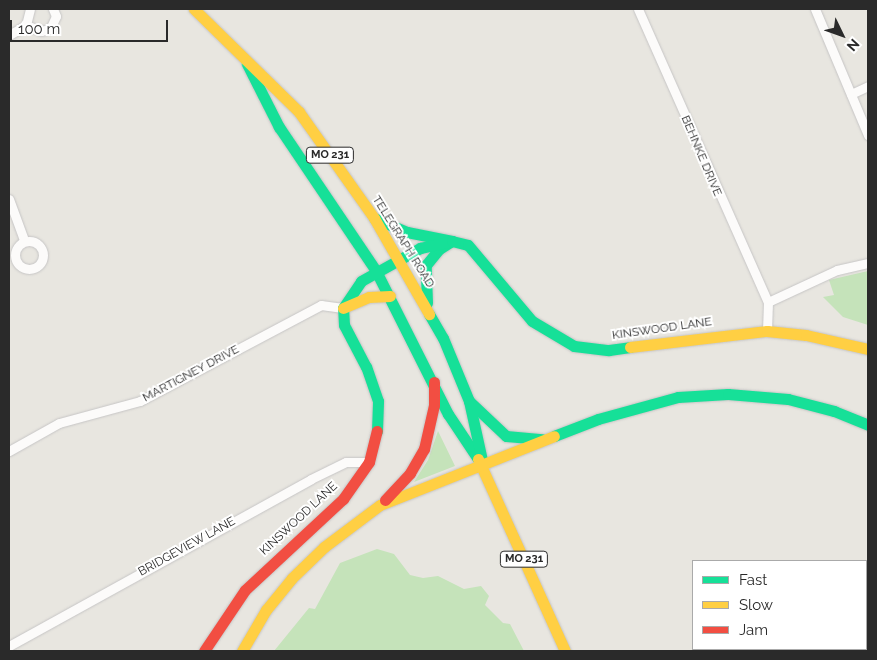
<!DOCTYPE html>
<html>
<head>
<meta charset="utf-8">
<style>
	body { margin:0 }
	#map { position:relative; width:877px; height:660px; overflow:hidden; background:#e8e6e0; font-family:Raleway,sans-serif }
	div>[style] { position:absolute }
	.green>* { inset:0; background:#c5e3ba }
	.roads { filter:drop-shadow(0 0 1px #c6c5c5) drop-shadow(0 0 1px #c6c5c5) }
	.street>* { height:9px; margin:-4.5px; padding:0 4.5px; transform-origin:4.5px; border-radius:4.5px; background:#fcfbfa }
	.street>.ring { margin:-4.5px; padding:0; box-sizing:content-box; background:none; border:9px solid #fcfbfa; border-radius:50% }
	.fast>* { height:11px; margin:-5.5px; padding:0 5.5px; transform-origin:5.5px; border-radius:5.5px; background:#16e098 }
	.slow>* { height:11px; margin:-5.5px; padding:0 5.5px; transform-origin:5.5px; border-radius:5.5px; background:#ffcf43 }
	.jam>* { height:11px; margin:-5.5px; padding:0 5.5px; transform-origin:5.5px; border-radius:5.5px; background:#f24e42 }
	span { translate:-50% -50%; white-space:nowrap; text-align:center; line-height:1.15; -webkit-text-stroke:4px #fff; paint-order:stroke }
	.shield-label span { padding:1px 4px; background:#fff; border:1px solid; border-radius:4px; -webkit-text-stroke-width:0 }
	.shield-label { font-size:11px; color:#2a2a2a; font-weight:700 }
	.street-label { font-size:12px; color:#2a2a2a }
	.frame { position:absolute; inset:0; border:10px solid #2a2a2a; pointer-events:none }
	.legend { position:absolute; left:692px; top:560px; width:175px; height:90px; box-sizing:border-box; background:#fff; border:1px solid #aaa; margin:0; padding:6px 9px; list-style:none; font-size:15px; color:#2a2a2a }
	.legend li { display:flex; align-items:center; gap:10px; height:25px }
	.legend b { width:25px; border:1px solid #aaa }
	.north { position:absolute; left:817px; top:10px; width:50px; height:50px; -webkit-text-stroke:4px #fff; paint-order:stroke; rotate:132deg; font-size:14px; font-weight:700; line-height:20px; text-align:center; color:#2a2a2a }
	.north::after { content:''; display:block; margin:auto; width:18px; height:22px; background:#2a2a2a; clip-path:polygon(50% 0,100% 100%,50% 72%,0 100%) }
	.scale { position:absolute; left:10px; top:20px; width:158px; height:22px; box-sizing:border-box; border:2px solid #2a2a2a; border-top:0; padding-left:6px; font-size:15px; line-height:18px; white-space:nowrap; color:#2a2a2a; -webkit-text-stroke:4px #fff; paint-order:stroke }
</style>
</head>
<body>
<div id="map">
	<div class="green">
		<div style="clip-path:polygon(868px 271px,868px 325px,843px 317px,823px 297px,834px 295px,829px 280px)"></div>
		<div style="clip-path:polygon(438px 431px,455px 466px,414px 482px,428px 460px)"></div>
		<div style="clip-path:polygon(377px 549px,394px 554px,410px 575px,423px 578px,438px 576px,464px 589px,481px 586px,489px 596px,485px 605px,503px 623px,510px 624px,524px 651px,274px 651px,309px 608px,315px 609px,340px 563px)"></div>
	</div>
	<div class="roads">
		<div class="street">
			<div style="left:638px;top:9px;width:321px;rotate:66.1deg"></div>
			<div style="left:768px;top:302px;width:29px;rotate:92deg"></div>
			<div style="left:815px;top:9px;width:137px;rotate:67.2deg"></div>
			<div style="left:26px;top:25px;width:16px;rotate:22deg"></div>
			<div style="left:41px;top:31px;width:9px;rotate:-13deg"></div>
			<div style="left:50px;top:29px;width:14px;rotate:-65deg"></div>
			<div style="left:56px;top:16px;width:8px;rotate:-113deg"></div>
			<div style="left:26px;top:25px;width:16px;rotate:-76deg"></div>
			<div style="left:9px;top:35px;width:20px;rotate:-30deg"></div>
			<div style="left:851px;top:94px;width:19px;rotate:-25deg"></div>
			<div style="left:9px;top:199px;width:44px;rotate:69.9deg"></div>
			<div class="ring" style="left:15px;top:241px;width:19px;height:19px"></div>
			<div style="left:768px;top:302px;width:76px;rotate:-24.9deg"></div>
			<div style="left:837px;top:270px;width:32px;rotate:-13deg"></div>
			<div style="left:9px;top:451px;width:57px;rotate:-29.2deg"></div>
			<div style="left:59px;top:423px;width:84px;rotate:-15.2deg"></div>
			<div style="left:140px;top:401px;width:205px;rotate:-27.9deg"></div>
			<div style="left:321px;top:305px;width:22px;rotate:8deg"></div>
			<div style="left:9px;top:646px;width:345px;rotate:-28.9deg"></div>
			<div style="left:311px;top:479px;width:39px;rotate:-26deg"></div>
			<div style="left:346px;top:462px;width:23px"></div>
		</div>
		<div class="fast">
			<div style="left:247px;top:64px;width:71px;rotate:63.1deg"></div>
			<div style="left:279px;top:127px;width:174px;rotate:56deg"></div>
			<div style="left:376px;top:271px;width:160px;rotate:63.3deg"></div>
			<div style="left:448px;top:414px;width:54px;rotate:56.3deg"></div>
			<div style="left:374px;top:218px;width:36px;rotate:23deg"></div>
			<div style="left:407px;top:232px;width:46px;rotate:11.3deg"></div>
			<div style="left:427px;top:303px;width:38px;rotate:-92deg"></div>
			<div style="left:426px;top:265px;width:21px;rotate:-51deg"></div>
			<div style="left:439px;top:249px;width:15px;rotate:-32deg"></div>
			<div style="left:429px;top:314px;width:28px;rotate:60deg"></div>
			<div style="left:443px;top:338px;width:68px;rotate:67.6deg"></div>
			<div style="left:469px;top:401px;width:60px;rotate:77.6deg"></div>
			<div style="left:469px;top:401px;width:51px;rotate:43.4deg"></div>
			<div style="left:506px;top:436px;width:36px;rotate:5deg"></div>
			<div style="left:377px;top:431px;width:30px;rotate:-88deg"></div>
			<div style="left:378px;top:401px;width:36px;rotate:-109deg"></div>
			<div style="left:366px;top:367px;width:47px;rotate:-117.6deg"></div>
			<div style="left:344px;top:325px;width:17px;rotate:-93deg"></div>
			<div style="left:343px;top:308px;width:32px;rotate:-56deg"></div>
			<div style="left:361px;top:281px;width:68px;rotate:-29.2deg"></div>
			<div style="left:420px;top:248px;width:33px;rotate:-12deg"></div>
			<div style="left:452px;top:241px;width:16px;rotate:14deg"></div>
			<div style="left:468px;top:245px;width:99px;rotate:49.9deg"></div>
			<div style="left:532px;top:321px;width:49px;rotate:30.8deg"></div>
			<div style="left:574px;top:346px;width:35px;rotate:7deg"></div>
			<div style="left:609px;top:350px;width:21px;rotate:-8deg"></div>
			<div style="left:554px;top:436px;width:47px;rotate:-21.1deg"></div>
			<div style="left:598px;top:419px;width:83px;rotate:-15.4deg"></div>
			<div style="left:678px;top:397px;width:50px;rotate:-3.4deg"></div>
			<div style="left:728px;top:394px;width:60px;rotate:4.8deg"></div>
			<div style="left:788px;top:399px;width:48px;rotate:14.6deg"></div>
			<div style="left:834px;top:411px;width:37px;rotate:22deg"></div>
			<div style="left:866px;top:597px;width:2px;rotate:-27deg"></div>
			<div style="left:866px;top:625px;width:2px;rotate:-27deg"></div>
			<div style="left:708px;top:651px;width:7px;rotate:-16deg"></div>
			<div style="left:789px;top:651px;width:7px;rotate:-16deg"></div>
		</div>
		<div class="slow">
			<div style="left:194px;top:9px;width:147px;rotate:44.4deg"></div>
			<div style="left:299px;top:112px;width:130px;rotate:54.7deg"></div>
			<div style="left:374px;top:218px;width:111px;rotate:60.2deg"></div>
			<div style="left:343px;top:308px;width:28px;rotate:-23deg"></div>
			<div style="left:369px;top:297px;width:21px;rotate:-3deg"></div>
			<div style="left:630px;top:347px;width:138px;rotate:-6.7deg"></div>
			<div style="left:767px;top:331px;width:39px;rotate:6deg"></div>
			<div style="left:806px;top:335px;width:64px;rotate:12.7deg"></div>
			<div style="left:478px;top:459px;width:211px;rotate:65.6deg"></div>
			<div style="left:242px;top:651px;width:48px;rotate:-59.7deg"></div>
			<div style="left:266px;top:610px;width:41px;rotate:-50.9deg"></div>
			<div style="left:292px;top:578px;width:45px;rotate:-44.1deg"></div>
			<div style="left:324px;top:547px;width:70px;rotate:-36.9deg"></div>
			<div style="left:380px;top:505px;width:187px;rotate:-21.6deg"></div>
		</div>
		<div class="jam">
			<div style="left:385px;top:500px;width:37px;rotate:-47deg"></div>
			<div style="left:410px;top:473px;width:28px;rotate:-60deg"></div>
			<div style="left:424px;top:449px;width:45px;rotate:-77.2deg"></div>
			<div style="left:434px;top:405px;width:23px;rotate:-90deg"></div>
			<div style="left:204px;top:651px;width:73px;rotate:-56.1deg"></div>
			<div style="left:245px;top:590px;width:134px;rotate:-42.9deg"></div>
			<div style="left:343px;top:499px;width:45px;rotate:-54.9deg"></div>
			<div style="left:369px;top:462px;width:32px;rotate:-76deg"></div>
		</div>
	</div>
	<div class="shield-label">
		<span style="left:330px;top:155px">MO 231</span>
		<span style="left:524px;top:559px">MO 231</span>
	</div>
	<div class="street-label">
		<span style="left:701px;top:156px;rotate:67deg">BEHNKE DRIVE</span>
		<span style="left:403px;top:242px;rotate:58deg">TELEGRAPH ROAD</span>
		<span style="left:662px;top:329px;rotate:-8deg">KINSWOOD LANE</span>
		<span style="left:191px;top:374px;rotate:-28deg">MARTIGNEY DRIVE</span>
		<span style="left:299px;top:519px;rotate:-43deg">KINSWOOD LANE</span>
		<span style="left:187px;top:547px;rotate:-29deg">BRIDGEVIEW LANE</span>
	</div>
	<div class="frame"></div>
	<ul class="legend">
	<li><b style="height:6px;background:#16e098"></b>Fast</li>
	<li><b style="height:6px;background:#ffcf43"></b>Slow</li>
	<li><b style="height:6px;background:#f24e42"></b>Jam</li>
	</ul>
	<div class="north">N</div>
	<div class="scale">100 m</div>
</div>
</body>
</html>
